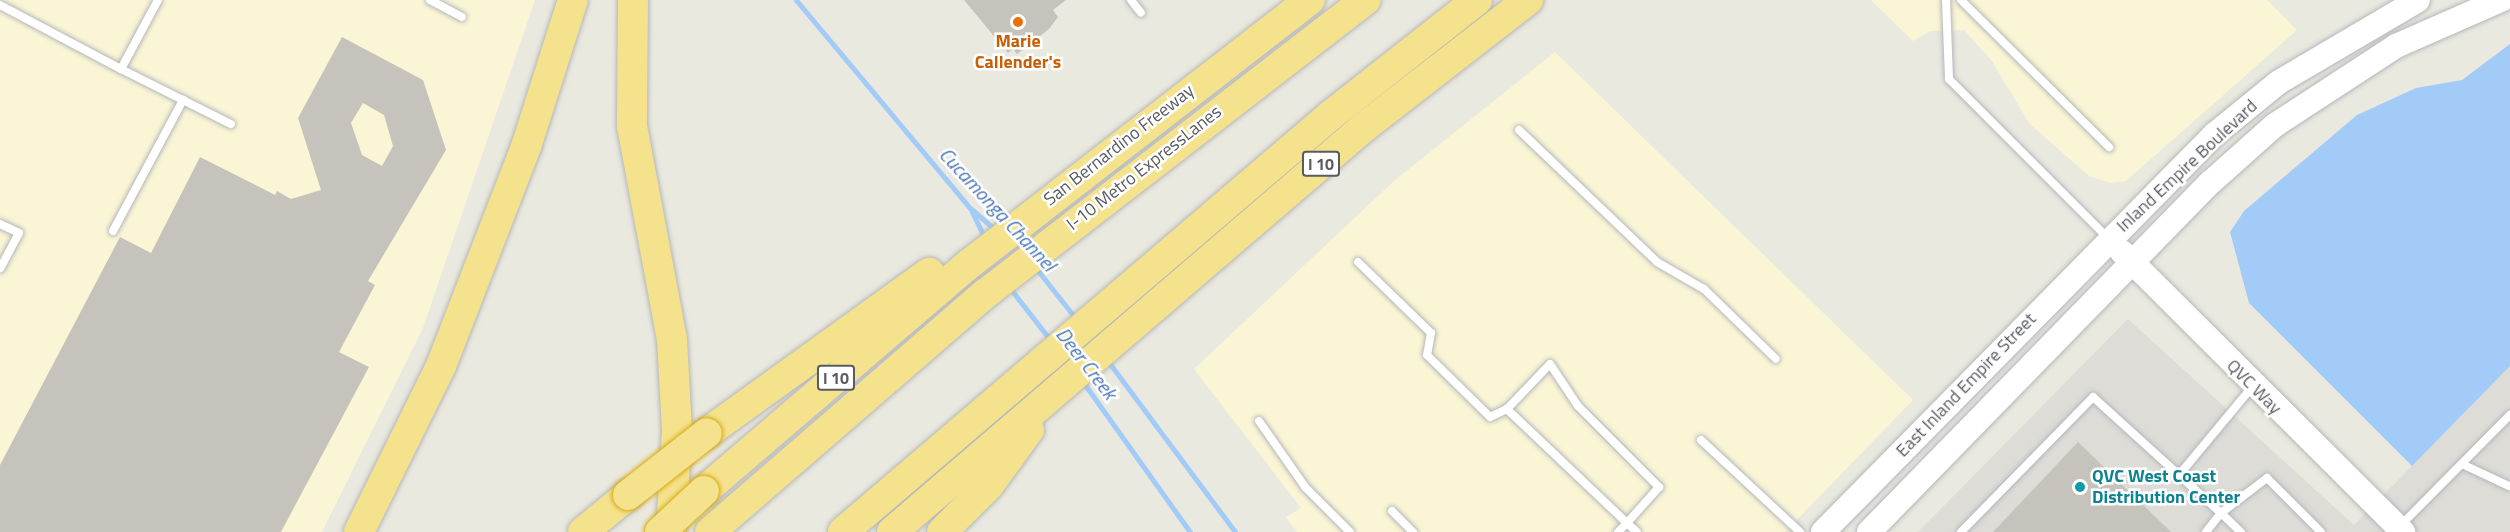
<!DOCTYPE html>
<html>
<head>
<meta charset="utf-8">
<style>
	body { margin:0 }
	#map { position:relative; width:2510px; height:532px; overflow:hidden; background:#eae9df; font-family:"Titillium Web",sans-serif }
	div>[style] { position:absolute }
	.commercial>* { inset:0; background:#faf5d5 }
	.industrial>* { inset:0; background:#dedcd7 }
	.water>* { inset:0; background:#a2cbf7 }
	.stream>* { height:5px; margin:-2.5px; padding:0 2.5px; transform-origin:2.5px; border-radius:2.5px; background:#a2cbf7 }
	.building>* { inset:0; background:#c6c3bc }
	.roads { filter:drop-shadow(0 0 2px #b5b7bb) drop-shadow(0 0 2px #b5b7bb) }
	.lane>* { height:8px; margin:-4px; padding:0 4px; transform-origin:4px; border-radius:4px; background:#fff }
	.secondary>* { height:24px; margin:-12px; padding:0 12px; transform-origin:12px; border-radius:12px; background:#fff }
	.highway>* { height:30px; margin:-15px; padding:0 15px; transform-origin:15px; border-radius:15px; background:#f4e28d }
	.bridges { filter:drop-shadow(0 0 2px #d8ab12) drop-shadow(0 0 2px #d8ab12) }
	.highway-bridge>* { height:30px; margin:-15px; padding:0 15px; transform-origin:15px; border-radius:15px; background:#f4e28d }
	.dots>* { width:16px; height:16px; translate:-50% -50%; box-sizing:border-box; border:3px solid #fff; border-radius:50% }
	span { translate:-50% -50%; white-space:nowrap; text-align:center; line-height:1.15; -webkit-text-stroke:5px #fff; paint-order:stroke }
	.shield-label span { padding:2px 4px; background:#fff; border:2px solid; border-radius:4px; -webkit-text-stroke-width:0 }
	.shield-label { font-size:16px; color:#585b5f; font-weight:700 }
	.food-label { font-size:18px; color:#c56008; font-weight:700 }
	.street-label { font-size:18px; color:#585b5f }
	.culture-label { font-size:18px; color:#0d838f; font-weight:700 }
	.left { translate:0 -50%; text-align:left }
	.water-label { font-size:20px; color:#4875b7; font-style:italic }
</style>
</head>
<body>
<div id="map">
	<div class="commercial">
		<div style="clip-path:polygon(0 0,535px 0,423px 328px,322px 532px,0 532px)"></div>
		<div style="clip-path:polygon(1871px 0,2267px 0,2297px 30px,2126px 181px,2110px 183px,2089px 176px,2029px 123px,1992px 61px,1964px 30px,1930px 31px,1913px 41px)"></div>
		<div style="clip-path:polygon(1555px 52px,1913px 400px,1785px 532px,1297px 532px,1286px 517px,1301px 508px,1194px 369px,1395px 180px)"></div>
	</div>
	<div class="industrial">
		<div style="clip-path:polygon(2128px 319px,2354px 525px,2510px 366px,2510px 532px,1918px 532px)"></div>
	</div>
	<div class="water">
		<div style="clip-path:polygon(2510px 44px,2510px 366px,2412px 466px,2249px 303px,2230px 232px,2244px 211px,2357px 115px,2416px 88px,2462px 80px)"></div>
	</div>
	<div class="stream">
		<div style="left:796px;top:0;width:271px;rotate:50.1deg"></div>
		<div style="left:970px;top:208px;width:35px;rotate:41deg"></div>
		<div style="left:972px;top:212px;width:30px;rotate:64deg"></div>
		<div style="left:1035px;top:267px;width:66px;rotate:51.7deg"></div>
		<div style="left:1009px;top:287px;width:68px;rotate:52.1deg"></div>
		<div style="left:1107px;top:360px;width:214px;rotate:53.3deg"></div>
		<div style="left:1083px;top:382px;width:184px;rotate:54.5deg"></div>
	</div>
	<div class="building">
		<div style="clip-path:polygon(964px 0,1066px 0,1053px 10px,1058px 17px,1049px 29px,1017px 54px,1013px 49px,1008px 53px)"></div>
		<div style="clip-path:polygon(evenodd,342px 37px,423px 80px,446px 150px,368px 281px,375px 285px,339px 352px,369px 367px,281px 532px,0 532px,0 465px,120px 237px,151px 253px,200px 157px,275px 195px,277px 191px,291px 199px,321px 190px,298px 118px,342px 37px,363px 103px,384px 115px,393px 146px,382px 166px,362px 155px,351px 123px,363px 103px)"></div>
		<div style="clip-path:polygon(2078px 442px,2171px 532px,1993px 532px)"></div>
	</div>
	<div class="roads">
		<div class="lane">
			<div style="left:430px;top:0;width:36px;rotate:28deg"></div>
			<div style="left:1131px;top:0;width:16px;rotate:52deg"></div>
			<div style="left:1946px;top:0;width:79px;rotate:87.8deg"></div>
			<div style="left:1949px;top:79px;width:226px;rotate:45deg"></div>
			<div style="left:1961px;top:0;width:209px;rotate:44.8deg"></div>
			<div style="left:0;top:5px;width:137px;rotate:27.9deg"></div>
			<div style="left:121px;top:69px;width:78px;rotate:-61.8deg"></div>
			<div style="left:121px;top:69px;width:123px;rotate:26.6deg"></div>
			<div style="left:1519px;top:130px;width:191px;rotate:43.7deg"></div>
			<div style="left:1657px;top:262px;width:54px;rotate:29.9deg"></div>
			<div style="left:1704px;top:289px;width:100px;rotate:44.2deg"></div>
			<div style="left:0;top:224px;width:21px;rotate:25deg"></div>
			<div style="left:19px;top:233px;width:40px;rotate:118deg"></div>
			<div style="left:113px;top:231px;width:149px;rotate:-61.9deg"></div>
			<div style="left:1358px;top:262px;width:102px;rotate:44.2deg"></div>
			<div style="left:1431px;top:333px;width:22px;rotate:100deg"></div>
			<div style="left:1427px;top:355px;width:88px;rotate:44.5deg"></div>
			<div style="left:1490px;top:417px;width:19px;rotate:-25deg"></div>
			<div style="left:1507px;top:409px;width:62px;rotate:-46.3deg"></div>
			<div style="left:1550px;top:364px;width:50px;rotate:56.3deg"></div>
			<div style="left:1578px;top:406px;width:115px;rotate:45deg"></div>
			<div style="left:1659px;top:487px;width:48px;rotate:131.6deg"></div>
			<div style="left:1627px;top:523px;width:166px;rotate:-136.5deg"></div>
			<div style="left:1259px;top:421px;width:82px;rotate:55deg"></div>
			<div style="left:1306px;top:488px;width:62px;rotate:45deg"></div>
			<div style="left:1701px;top:440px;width:135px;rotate:42.9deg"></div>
			<div style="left:2462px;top:464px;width:52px;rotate:25.1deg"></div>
			<div style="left:2179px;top:475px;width:116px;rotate:-50.3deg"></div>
			<div style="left:1392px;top:511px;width:30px;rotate:45deg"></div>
			<div style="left:2401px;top:525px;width:155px;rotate:-45.3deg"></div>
			<div style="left:1618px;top:532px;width:13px;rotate:-45deg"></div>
			<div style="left:1627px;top:523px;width:13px;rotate:42deg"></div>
			<div style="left:1961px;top:532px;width:189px;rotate:-45.6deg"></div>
			<div style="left:2093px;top:397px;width:173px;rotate:42.2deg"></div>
			<div style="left:2221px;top:513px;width:58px;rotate:-37.3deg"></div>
			<div style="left:2267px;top:478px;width:76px;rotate:45deg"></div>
			<div style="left:2206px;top:532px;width:24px;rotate:-52deg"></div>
			<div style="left:2221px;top:513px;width:28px;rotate:44deg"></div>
		</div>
		<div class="secondary">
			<div style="left:2122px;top:252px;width:397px;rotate:44.9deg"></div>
			<div style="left:1823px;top:532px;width:559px;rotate:-45.44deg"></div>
			<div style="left:2215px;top:134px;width:82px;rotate:-39.1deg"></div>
			<div style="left:2279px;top:82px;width:161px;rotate:-30.5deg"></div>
			<div style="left:1869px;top:532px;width:489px;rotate:-45.7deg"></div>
			<div style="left:2211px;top:182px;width:86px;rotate:-41.7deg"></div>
			<div style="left:2275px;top:125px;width:145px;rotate:-33.1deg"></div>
			<div style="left:2396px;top:46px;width:115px;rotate:-23.7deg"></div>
		</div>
		<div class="highway">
			<div style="left:633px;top:0;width:126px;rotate:90.5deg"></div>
			<div style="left:632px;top:126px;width:217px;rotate:79.4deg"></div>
			<div style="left:672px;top:339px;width:91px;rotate:86.9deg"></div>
			<div style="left:677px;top:430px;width:102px;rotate:93.4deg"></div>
			<div style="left:707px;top:433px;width:274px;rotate:-35.8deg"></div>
			<div style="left:704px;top:491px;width:348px;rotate:-40.6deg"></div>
			<div style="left:968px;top:265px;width:433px;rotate:-37.8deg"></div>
			<div style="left:359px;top:532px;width:185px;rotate:-63.7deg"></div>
			<div style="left:441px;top:366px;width:235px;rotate:-68.8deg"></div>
			<div style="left:526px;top:147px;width:154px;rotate:-72.3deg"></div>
			<div style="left:583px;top:532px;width:58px;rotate:-39.4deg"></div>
			<div style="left:710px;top:532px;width:364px;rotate:-40.9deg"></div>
			<div style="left:985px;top:294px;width:481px;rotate:-37.7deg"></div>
			<div style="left:843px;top:532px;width:642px;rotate:-40.51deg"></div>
			<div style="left:1331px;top:115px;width:186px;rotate:-38.2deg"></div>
			<div style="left:892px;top:532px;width:621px;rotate:-40.62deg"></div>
			<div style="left:1363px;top:128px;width:209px;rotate:-37.8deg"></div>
			<div style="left:942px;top:532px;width:66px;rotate:-45deg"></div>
			<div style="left:989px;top:485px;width:68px;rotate:-54deg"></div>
		</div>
	</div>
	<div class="bridges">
		<div class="highway-bridge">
			<div style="left:628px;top:495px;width:100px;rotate:-38.1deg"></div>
			<div style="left:660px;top:532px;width:60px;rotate:-43deg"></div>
		</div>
	</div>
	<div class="dots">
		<div style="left:1018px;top:22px;background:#e8710a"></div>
		<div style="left:2080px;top:487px;background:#0f9aa8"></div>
	</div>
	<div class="shield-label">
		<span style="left:1321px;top:164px">I 10</span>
		<span style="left:836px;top:378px">I 10</span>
	</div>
	<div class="food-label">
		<span style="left:1018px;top:52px">Marie<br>Callender's</span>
	</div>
	<div class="street-label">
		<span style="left:1119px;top:145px;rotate:-38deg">San Bernardino Freeway</span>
		<span style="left:2187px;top:166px;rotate:-43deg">Inland Empire Boulevard</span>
		<span style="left:1144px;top:168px;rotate:-38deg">I-10 Metro ExpressLanes</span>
		<span style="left:1966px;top:385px;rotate:-46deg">East Inland Empire Street</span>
		<span style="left:2254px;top:387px;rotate:45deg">QVC Way</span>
	</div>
	<div class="culture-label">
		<span class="left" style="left:2092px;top:487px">QVC West Coast<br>Distribution Center</span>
	</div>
	<div class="water-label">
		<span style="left:998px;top:209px;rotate:47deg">Cucamonga Channel</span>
		<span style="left:1087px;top:363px;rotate:52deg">Deer Creek</span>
	</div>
</div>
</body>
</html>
